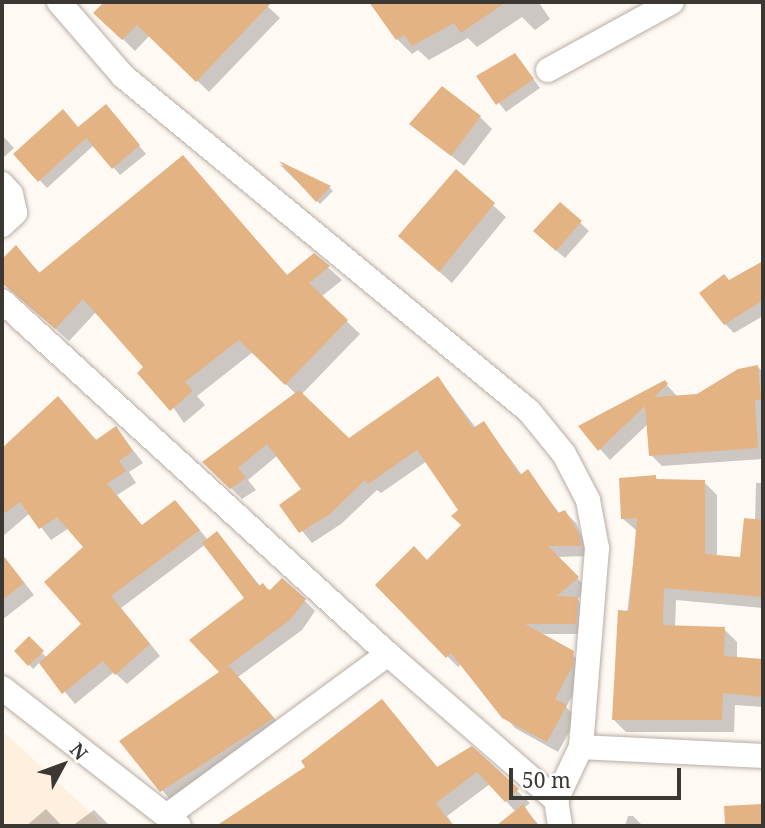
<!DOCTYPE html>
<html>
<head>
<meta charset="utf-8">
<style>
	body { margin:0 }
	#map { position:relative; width:765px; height:828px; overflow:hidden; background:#fff9f3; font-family:"Noto Serif",serif }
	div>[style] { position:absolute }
	.built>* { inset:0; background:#ffefdf }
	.shadow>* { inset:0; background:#0003 }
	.building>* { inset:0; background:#e4b384 }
	.roads { filter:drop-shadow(0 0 2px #b7ada4) drop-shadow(0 0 2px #b7ada4) }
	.minor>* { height:24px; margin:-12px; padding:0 12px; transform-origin:12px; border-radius:12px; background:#fff }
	span { translate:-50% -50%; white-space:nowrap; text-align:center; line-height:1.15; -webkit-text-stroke:6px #fff; paint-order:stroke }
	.frame { position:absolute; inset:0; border:4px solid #3b3733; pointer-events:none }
	.north { position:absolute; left:28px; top:730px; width:70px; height:70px; -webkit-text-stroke:5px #fff; paint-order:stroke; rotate:49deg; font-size:19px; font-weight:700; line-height:28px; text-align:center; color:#3b3733 }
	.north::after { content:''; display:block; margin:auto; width:24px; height:32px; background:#3b3733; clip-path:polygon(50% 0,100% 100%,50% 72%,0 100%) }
	.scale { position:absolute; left:509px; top:768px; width:172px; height:32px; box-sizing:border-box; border:4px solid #3b3733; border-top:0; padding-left:9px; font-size:21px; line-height:24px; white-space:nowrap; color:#3b3733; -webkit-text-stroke:5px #fff; paint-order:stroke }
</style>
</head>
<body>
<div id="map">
	<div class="built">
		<div style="clip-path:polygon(2px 730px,95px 817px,104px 826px,2px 826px)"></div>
	</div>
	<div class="shadow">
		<div style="clip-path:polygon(106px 2px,263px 2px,280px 18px,209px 92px,150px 35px,135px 51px,96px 13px)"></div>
		<div style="clip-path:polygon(371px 2px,544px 2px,540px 4px,550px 19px,535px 30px,522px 17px,477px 47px,468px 38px,429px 60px,418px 50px,412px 54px,397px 39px)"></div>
		<div style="clip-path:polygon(515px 55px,540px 88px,506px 112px,478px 76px)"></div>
		<div style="clip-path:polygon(113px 114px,146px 154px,120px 175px,94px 145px,47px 188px,15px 154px)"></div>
		<div style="clip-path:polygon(480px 117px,492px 129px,464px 166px,412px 124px)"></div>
		<div style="clip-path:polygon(2px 135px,14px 148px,4px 157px,2px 155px)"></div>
		<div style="clip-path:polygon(183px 157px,288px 276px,314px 255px,342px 280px,321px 297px,360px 334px,301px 395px,349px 440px,438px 378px,476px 428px,484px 423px,522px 475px,528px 472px,560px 514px,565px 512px,576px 523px,591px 556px,556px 557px,588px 589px,577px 599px,588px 610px,586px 634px,540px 634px,584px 663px,583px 677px,566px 707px,577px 718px,558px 752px,515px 728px,461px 664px,458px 667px,377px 585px,427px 562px,463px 525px,460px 510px,427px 461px,381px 493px,377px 490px,341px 524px,312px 543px,281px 505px,304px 489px,278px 455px,248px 480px,256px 490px,242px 499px,205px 462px,296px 394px,253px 352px,197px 396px,205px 405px,184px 423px,146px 368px,97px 311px,69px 341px,2px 280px,2px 262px,16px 248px,41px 274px)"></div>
		<div style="clip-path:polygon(279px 164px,330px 188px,333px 191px,320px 204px)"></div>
		<div style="clip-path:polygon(456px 172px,506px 217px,452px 283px,413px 248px)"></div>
		<div style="clip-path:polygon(560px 204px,589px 231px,565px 258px,543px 239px)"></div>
		<div style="clip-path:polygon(763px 262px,763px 316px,734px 333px,725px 324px,729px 281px)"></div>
		<div style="clip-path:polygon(758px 367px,763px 372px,763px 459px,662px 466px,651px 455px,649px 423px,610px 460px,580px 427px,664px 382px,678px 397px,698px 396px)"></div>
		<div style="clip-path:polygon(58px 398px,97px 441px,116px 428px,143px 463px,129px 472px,136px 483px,117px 495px,143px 527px,186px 514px,208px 540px,217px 533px,261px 587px,304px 600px,315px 611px,302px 630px,238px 677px,284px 729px,172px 802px,122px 741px,222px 673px,192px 641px,247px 598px,206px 544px,121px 608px,160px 656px,127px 684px,114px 672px,75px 704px,40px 662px,33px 669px,16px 651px,29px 639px,47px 658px,83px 624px,85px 548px,69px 528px,51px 540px,30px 513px,2px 537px,2px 451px)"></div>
		<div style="clip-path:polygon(655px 477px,659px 481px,704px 482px,717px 495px,717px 556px,742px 559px,755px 521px,756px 483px,763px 483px,763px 608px,676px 600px,675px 627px,724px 629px,737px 642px,737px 659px,763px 661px,763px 707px,735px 705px,734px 732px,626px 732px,614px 720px,637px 531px,622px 518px)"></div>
		<div style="clip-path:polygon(2px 554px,34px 595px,2px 620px)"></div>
		<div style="clip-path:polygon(394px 714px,438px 768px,471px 748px,530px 803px,524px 808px,540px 826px,499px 826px,516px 812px,490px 784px,447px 816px,454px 826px,222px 824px)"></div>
		<div style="clip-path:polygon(46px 809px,62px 826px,26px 826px)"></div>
		<div style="clip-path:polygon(94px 810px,110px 826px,72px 826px)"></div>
		<div style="clip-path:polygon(628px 816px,633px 816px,643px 826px,625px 826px)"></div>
	</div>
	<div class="building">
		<div style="clip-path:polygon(104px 2px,272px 2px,196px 82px,137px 25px,122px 40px,93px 13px)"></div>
		<div style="clip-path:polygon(369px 2px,506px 2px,461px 33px,454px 23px,412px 46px,404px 35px,396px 40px)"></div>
		<div style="clip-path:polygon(515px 53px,534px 79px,496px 105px,476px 76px)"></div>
		<div style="clip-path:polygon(442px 86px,481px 116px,451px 156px,409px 124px)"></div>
		<div style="clip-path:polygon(106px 104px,140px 145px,112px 169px,86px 138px,38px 182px,13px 154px,63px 109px,78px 127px)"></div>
		<div style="clip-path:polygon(183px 155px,287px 275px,314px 253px,330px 266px,309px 283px,348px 320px,285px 385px,239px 340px,185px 382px,193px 391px,170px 411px,137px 373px,143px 367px,83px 299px,55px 329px,2px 283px,2px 259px,16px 245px,39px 273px)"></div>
		<div style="clip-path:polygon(279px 161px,331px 186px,316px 202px)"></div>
		<div style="clip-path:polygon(456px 169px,495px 203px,439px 272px,398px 236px)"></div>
		<div style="clip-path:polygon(560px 202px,582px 221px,556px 251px,533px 231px)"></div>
		<div style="clip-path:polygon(763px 261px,763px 300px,724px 325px,699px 293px,724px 274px,729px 280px)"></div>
		<div style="clip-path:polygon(758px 365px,761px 400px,755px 400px,758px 448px,649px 456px,645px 406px,598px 451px,578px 426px,665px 380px,668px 384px,654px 397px,697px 394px,738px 369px)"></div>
		<div style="clip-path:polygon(438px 376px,473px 428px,484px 421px,520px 475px,528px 469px,558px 513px,565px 510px,579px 534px,581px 546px,548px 546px,579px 577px,557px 596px,578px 597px,576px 624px,525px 624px,574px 651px,573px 665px,555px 699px,567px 705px,547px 742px,502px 718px,451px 653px,446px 658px,375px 585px,414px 546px,427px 560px,461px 525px,451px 516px,458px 510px,417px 450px,368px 484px,365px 480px,330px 514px,299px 533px,279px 505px,301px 489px,267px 444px,238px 468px,246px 478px,230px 489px,202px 462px,299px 390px,349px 438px)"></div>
		<div style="clip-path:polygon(58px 396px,96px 440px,116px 426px,133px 451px,119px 461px,126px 471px,107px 484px,142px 525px,175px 500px,200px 530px,111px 596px,150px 644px,115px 675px,103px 661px,62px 694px,39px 663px,81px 624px,44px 582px,83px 547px,57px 517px,39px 529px,20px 502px,2px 515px,2px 448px)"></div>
		<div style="clip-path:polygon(656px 475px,656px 479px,705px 480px,705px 554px,740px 557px,744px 518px,763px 520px,763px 597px,664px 588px,663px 625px,725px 627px,724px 656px,763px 659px,763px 697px,723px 693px,722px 720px,612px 720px,618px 610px,629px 611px,637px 518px,621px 519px,619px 478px)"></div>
		<div style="clip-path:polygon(217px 531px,259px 586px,263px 583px,269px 591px,282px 578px,306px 599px,291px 619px,221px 671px,229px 666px,274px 718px,160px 792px,119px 741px,219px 672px,189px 640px,244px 598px,202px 543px)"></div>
		<div style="clip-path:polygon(2px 554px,24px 583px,2px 600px)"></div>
		<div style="clip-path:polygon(29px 636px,44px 651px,28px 666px,14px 651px)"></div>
		<div style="clip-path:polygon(382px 699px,437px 767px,472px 746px,519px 789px,505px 802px,477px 772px,436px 803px,453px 826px,216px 826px,305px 767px,301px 761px)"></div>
		<div style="clip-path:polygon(523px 804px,538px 826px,496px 826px)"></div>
		<div style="clip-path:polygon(763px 804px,763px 826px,725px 826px,724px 806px)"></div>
	</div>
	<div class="roads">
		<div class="minor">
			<div style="left:59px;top:2px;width:98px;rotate:49.1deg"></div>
			<div style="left:123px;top:76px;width:526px;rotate:39.53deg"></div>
			<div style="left:529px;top:411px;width:55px;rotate:50.9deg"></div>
			<div style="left:564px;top:454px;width:52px;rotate:62.4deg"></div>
			<div style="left:588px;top:500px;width:49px;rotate:79.4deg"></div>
			<div style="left:597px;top:548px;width:200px;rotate:94.6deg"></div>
			<div style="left:581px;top:747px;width:59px;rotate:115.3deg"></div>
			<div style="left:556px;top:800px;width:26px;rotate:81deg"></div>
			<div style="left:548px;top:70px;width:141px;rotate:-28.7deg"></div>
			<div style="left:2px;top:184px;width:13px;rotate:48deg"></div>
			<div style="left:11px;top:194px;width:19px;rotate:78deg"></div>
			<div style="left:15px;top:213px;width:18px;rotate:137deg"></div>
			<div style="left:2px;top:301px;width:523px;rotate:42.44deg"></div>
			<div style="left:388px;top:654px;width:223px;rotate:41deg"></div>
			<div style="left:2px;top:688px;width:224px;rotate:37.9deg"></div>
			<div style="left:581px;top:747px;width:182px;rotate:2.8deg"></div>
			<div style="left:168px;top:815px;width:273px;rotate:-36.2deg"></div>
		</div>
	</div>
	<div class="frame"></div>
	<div class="north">N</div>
	<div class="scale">50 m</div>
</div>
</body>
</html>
